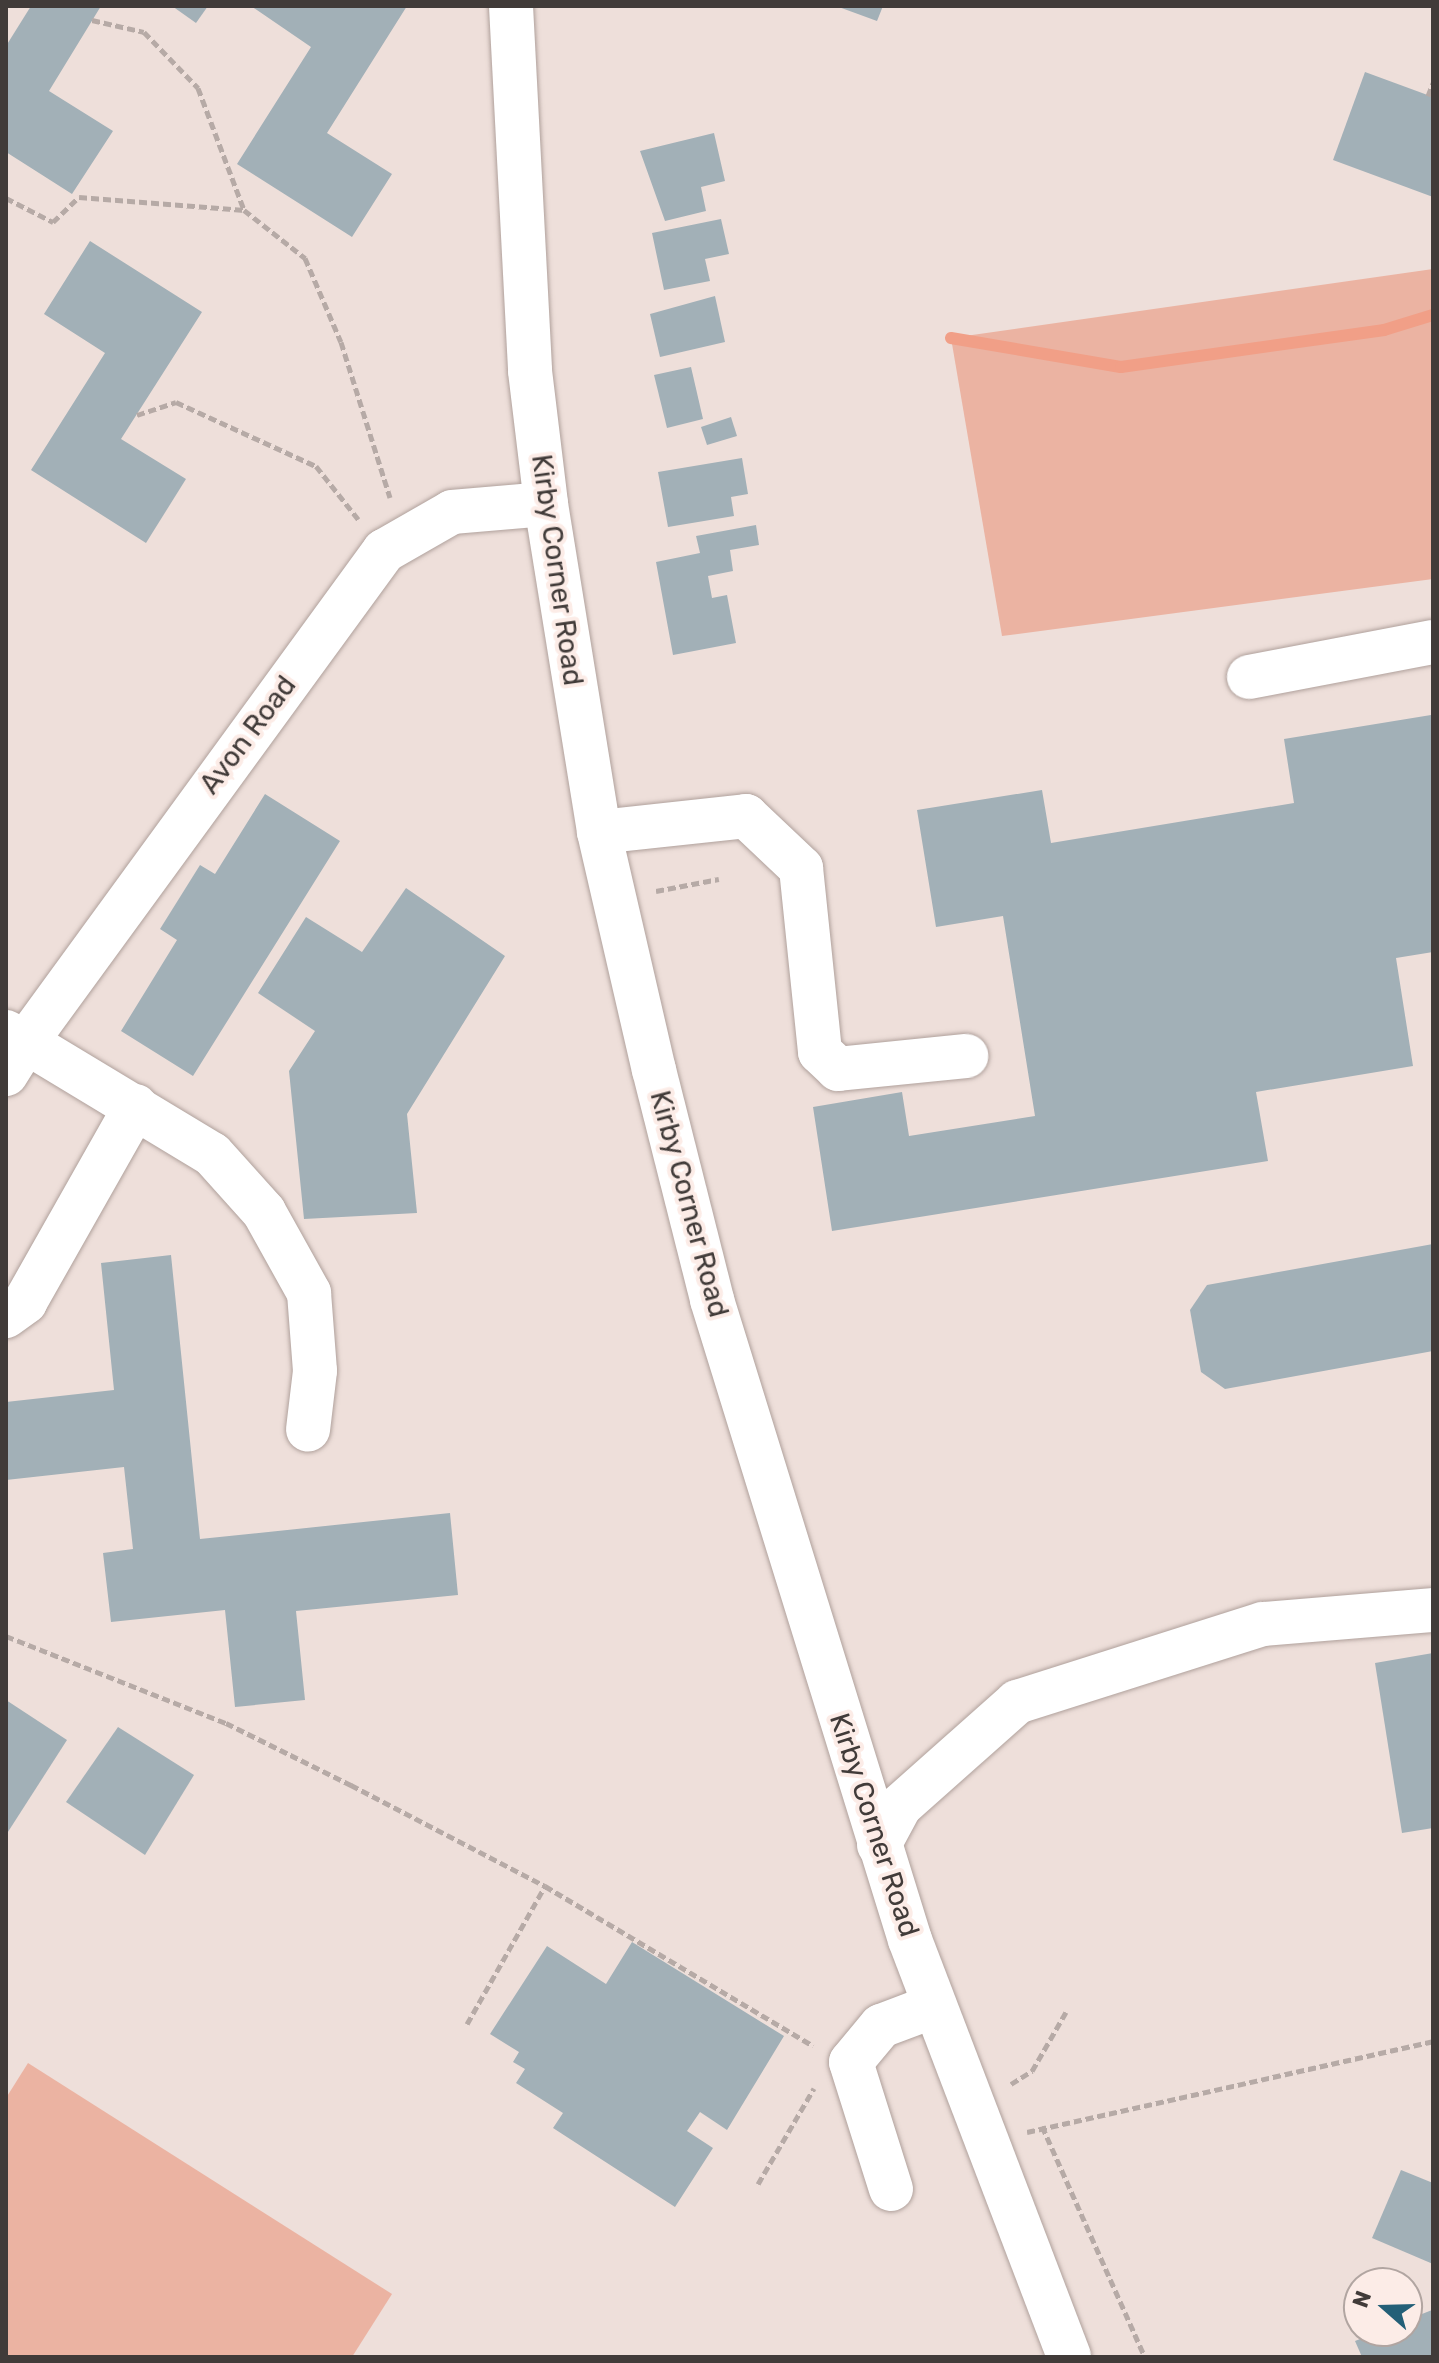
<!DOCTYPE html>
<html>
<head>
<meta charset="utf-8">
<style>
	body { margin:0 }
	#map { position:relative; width:1439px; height:2363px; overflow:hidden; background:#eedfda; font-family:Rubik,sans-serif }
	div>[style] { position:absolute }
	.green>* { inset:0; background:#ebb3a2 }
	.stream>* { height:12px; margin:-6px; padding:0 6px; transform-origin:6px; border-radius:6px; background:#f19f87 }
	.building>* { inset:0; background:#a2b0b7 }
	.path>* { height:5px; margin-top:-2.5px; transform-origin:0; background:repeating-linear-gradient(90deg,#b6aaa6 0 8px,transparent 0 12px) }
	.roads { filter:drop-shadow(0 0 2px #b0a19c) drop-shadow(0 0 2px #b0a19c) }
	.minor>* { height:44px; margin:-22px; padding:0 22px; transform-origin:22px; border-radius:22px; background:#fff }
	span { translate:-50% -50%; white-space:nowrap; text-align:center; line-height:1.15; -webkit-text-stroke:8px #fcece7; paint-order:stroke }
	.street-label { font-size:28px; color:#413b39 }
	.frame { position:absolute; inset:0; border:8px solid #413b39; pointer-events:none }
	.north { position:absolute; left:1343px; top:2267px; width:80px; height:80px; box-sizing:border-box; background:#fcece7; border:2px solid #b1a5a1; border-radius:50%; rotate:290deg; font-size:22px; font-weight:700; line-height:32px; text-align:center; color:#413b39 }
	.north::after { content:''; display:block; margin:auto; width:28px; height:36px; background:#235f77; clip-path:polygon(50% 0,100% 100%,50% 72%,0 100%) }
</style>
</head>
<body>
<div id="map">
	<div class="green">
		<div style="clip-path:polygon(1433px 269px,1433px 579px,1002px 636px,951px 338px)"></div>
		<div style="clip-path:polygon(28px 2063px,392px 2294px,352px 2357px,6px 2357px,6px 2098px)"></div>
	</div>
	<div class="stream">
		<div style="left:951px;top:338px;width:172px;rotate:9.7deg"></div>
		<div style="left:1121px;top:367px;width:266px;rotate:-8deg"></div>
		<div style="left:1384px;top:330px;width:51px;rotate:-17deg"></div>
	</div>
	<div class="building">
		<div style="clip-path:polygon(31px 6px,101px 6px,49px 91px,113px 131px,72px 194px,6px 152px,6px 46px)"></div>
		<div style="clip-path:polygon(172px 6px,208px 6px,196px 23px)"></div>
		<div style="clip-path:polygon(251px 6px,407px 6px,327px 133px,392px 174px,352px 237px,237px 164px,311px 47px)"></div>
		<div style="clip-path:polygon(836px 6px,883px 6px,877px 21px)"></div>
		<div style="clip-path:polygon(1365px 72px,1433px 97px,1433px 197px,1333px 160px)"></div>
		<div style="clip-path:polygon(714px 133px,725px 181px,701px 187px,706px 211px,665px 221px,640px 151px)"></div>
		<div style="clip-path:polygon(721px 219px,729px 254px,705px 259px,710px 281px,664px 290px,652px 233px)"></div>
		<div style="clip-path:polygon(90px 241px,202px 312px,121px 439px,186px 479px,146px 543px,31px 470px,105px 353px,44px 314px)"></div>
		<div style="clip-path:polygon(715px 296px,725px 342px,660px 357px,650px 314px)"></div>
		<div style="clip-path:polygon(691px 367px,703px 419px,667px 428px,654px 375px)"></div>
		<div style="clip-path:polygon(731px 417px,737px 436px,707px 445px,701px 427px)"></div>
		<div style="clip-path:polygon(742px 458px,748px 494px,731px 497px,734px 516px,668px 527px,658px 472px)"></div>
		<div style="clip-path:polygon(756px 525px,759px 545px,730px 550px,733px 571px,708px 576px,712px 598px,727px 595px,736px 643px,673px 655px,656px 562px,700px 553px,696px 536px)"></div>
		<div style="clip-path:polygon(1431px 715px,1433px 952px,1396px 958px,1413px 1066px,1256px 1092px,1268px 1161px,832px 1231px,813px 1107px,902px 1092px,909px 1136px,1035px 1116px,1003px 916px,936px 927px,917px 810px,1042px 790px,1051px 843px,1294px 803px,1284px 739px)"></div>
		<div style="clip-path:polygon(265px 794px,340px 841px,193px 1076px,121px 1031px,177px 940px,160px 929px,200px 865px,215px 874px)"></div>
		<div style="clip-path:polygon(406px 888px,505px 956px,407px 1114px,417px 1213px,304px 1219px,289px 1071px,315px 1031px,258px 993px,306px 917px,362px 952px)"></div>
		<div style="clip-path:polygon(1433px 1244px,1433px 1351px,1225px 1389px,1201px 1372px,1190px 1310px,1207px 1285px)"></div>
		<div style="clip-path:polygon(171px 1255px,200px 1539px,450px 1513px,458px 1595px,296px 1611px,305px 1700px,235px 1707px,225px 1610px,111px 1622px,103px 1553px,133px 1549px,124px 1467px,6px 1480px,6px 1402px,114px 1390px,101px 1263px)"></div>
		<div style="clip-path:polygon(1433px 1653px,1433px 1828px,1402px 1833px,1375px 1663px)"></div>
		<div style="clip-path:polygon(6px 1700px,67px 1740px,6px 1835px)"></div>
		<div style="clip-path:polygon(118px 1727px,194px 1775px,145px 1855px,66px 1802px)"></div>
		<div style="clip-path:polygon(632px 1942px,784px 2036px,727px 2130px,700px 2112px,687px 2131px,713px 2148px,675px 2207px,553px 2128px,563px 2113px,516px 2083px,525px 2069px,513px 2062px,519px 2052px,490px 2034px,547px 1946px,606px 1984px)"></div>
		<div style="clip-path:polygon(1401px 2170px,1433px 2183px,1433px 2264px,1372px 2238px)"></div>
		<div style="clip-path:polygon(1432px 2310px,1433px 2357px,1362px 2357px,1355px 2341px,1380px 2331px,1407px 2331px,1407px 2320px)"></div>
	</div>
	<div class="path">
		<div style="left:92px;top:20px;width:53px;rotate:13deg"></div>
		<div style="left:144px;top:32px;width:78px;rotate:46deg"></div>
		<div style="left:198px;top:88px;width:130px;rotate:69.3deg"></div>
		<div style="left:1428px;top:96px;width:14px;rotate:-69deg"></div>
		<div style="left:6px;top:198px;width:53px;rotate:27.1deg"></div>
		<div style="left:53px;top:222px;width:36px;rotate:-44deg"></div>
		<div style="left:79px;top:197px;width:166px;rotate:4.5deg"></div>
		<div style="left:244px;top:210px;width:78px;rotate:38.2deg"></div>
		<div style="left:305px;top:258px;width:91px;rotate:66.8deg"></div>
		<div style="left:341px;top:342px;width:163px;rotate:72.5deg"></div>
		<div style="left:137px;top:415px;width:41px;rotate:-18.4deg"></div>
		<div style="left:176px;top:402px;width:154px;rotate:24.6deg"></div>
		<div style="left:316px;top:466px;width:68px;rotate:51.6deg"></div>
		<div style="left:656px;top:891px;width:64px;rotate:-10.8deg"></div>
		<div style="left:6px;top:1636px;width:237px;rotate:21.6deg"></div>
		<div style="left:226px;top:1723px;width:140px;rotate:26.4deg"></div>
		<div style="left:351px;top:1785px;width:219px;rotate:27.5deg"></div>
		<div style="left:545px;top:1886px;width:312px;rotate:30.8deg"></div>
		<div style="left:467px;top:2024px;width:159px;rotate:-60.5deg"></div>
		<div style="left:1011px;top:2084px;width:25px;rotate:-32deg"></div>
		<div style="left:1032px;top:2071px;width:68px;rotate:-60deg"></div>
		<div style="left:1042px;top:2126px;width:253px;rotate:66deg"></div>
		<div style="left:1027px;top:2132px;width:416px;rotate:-12.6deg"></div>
		<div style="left:758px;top:2184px;width:111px;rotate:-59.7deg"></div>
	</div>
	<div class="roads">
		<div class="minor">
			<div style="left:511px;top:6px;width:365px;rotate:87deg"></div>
			<div style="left:530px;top:371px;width:134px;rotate:83.1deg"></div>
			<div style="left:546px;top:504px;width:332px;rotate:80.8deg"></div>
			<div style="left:599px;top:832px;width:244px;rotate:77deg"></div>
			<div style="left:654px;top:1070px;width:237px;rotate:75.8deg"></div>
			<div style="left:712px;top:1300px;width:670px;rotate:72.81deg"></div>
			<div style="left:910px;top:1940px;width:446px;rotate:69.1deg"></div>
			<div style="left:1249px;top:677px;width:187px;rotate:-10.8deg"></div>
			<div style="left:599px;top:832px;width:148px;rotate:-6.2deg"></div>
			<div style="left:746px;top:816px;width:76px;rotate:43.4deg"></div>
			<div style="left:801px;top:868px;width:185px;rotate:84.1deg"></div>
			<div style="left:820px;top:1052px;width:25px;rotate:43deg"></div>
			<div style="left:838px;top:1069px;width:129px;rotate:-5.8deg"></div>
			<div style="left:6px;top:1032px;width:22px;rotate:27deg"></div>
			<div style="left:26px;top:1042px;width:608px;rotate:-53.9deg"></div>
			<div style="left:384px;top:551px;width:78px;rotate:-29.8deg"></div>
			<div style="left:452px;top:512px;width:94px;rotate:-4.9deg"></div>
			<div style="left:6px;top:1074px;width:38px;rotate:-58deg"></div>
			<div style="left:26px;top:1042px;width:217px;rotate:31.1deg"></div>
			<div style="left:212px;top:1154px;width:78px;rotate:48.1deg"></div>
			<div style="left:264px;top:1212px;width:93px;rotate:60.9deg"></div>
			<div style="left:309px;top:1293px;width:78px;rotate:85.6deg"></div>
			<div style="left:315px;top:1371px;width:59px;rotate:96.8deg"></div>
			<div style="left:6px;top:1316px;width:24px;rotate:-36deg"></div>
			<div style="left:25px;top:1302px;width:225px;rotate:-60.5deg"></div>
			<div style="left:879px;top:1845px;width:44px;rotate:-61.7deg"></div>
			<div style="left:900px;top:1806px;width:157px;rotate:-41.6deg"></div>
			<div style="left:1017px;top:1702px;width:258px;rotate:-17.6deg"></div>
			<div style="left:1263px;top:1624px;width:171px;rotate:-4.7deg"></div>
			<div style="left:891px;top:2189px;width:133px;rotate:-107.5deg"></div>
			<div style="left:851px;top:2062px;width:47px;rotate:-50.2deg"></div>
			<div style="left:881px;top:2026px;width:57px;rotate:-20.7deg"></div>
		</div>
	</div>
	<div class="street-label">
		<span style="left:557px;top:570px;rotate:82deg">Kirby Corner Road</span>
		<span style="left:248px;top:735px;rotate:-53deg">Avon Road</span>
		<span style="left:689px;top:1204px;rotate:75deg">Kirby Corner Road</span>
		<span style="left:874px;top:1825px;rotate:72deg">Kirby Corner Road</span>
	</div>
	<div class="frame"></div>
	<div class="north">N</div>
</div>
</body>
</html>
